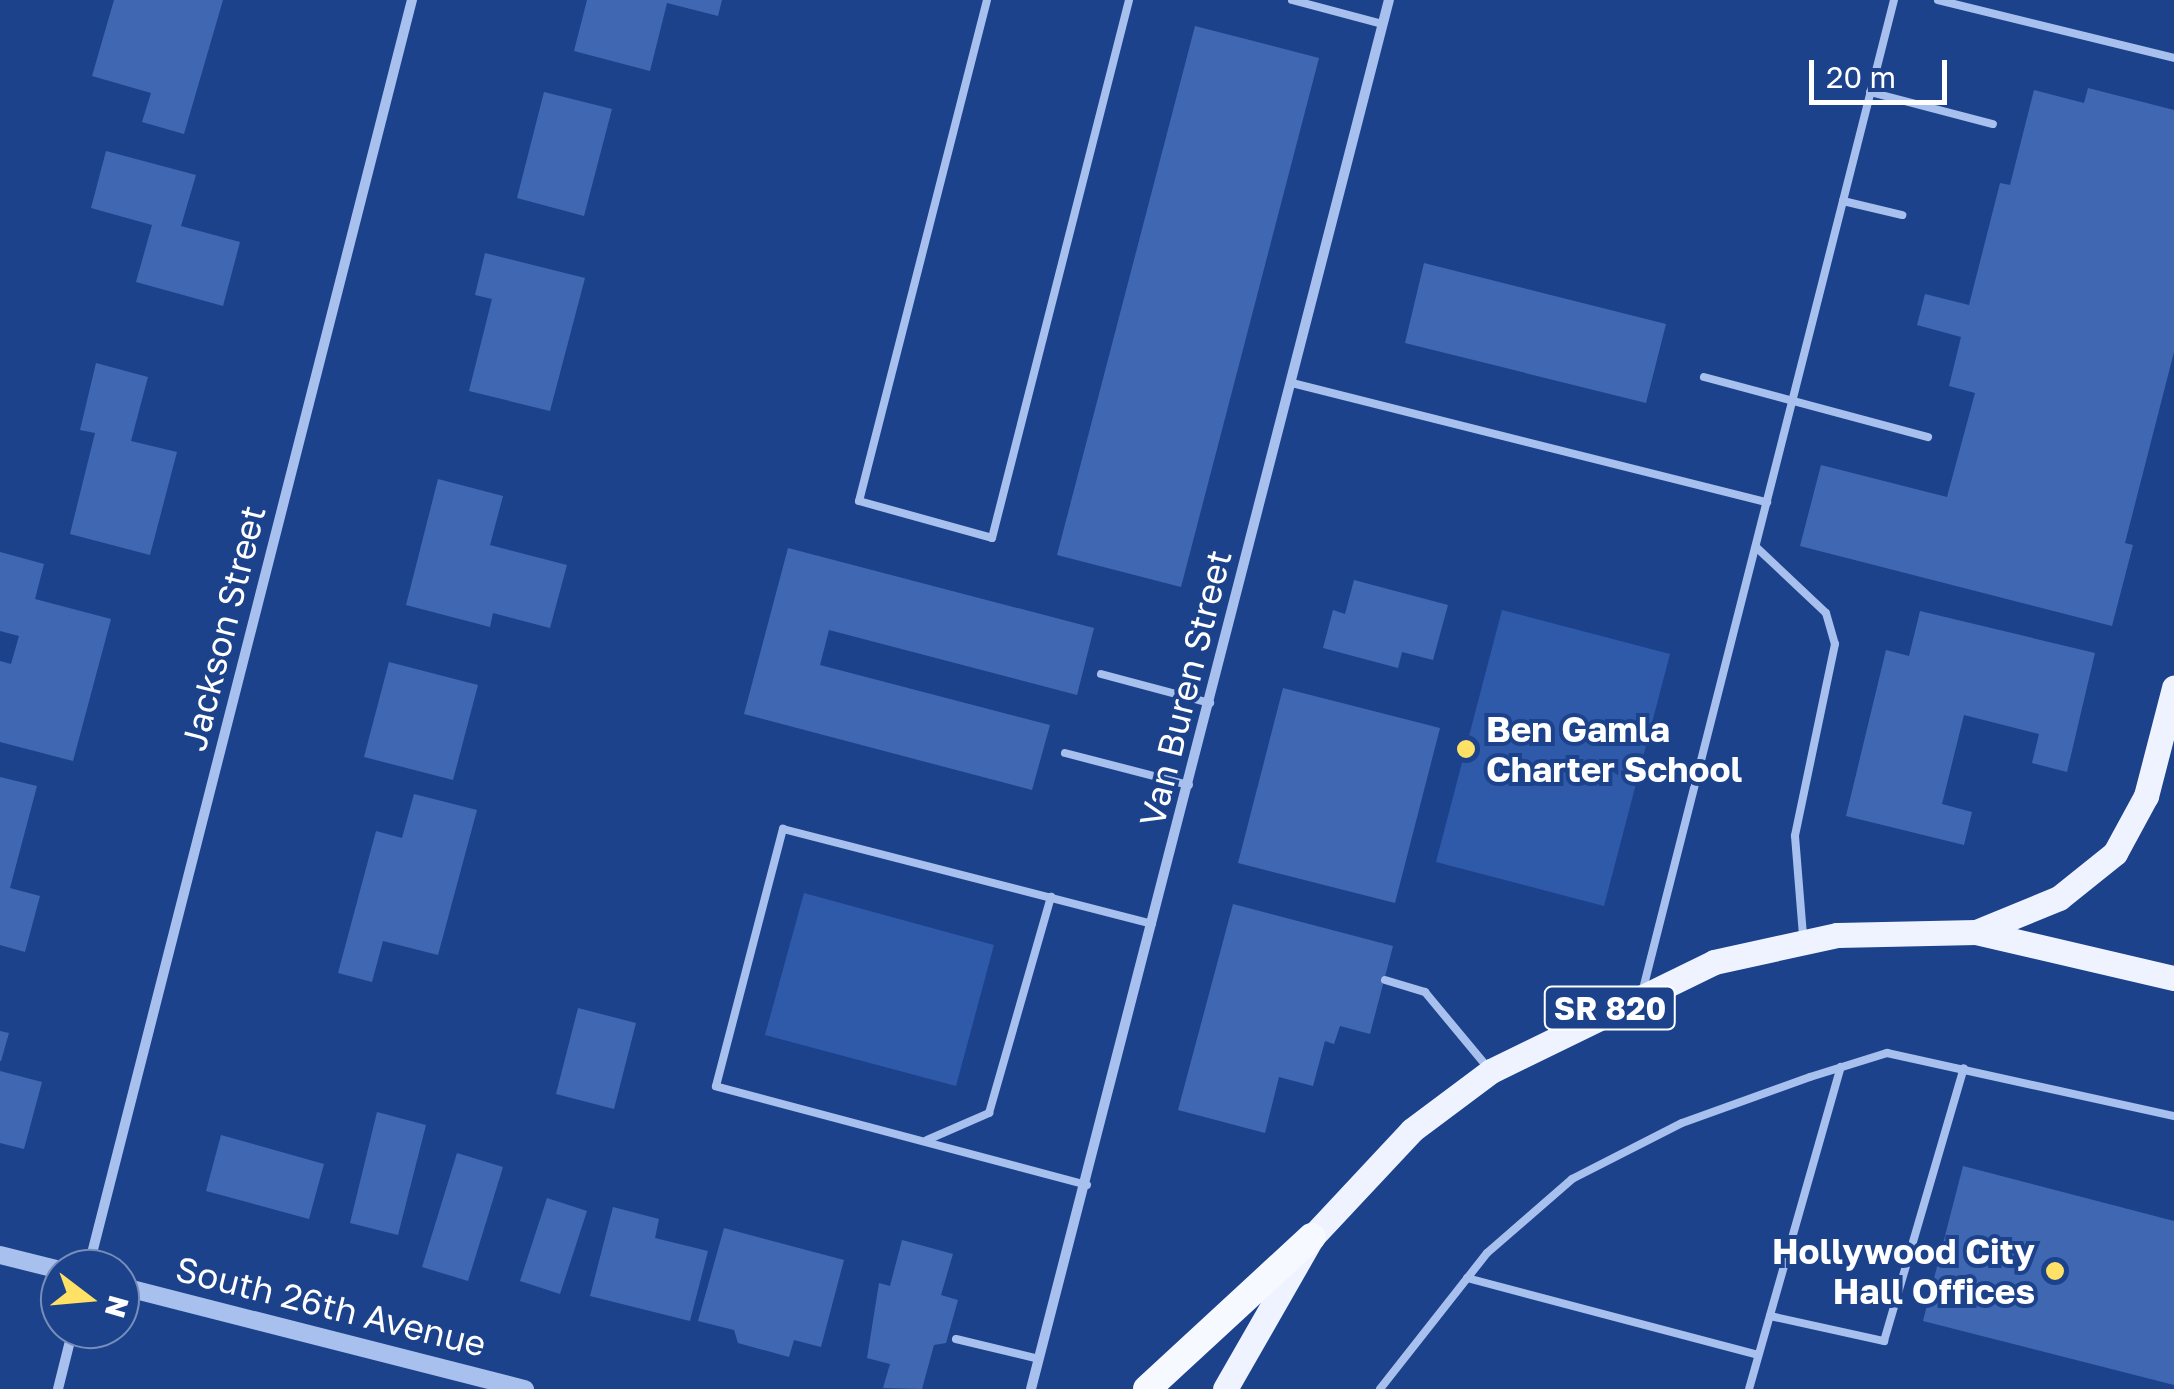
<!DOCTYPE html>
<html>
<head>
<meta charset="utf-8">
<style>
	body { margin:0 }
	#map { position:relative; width:2174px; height:1389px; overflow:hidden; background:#1c428c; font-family:"Golos Text",sans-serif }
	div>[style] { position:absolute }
	.green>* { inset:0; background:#2f5aaa }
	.building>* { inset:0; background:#4068b2 }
	.service>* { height:8px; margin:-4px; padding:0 4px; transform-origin:4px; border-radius:4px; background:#a8c0ed }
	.minor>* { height:10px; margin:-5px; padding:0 5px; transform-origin:5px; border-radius:5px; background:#a8c0ed }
	.tertiary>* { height:18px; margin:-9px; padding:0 9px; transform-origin:9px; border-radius:9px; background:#a8c0ed }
	.primary>* { height:25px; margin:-12.5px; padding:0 12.5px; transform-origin:12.5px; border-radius:12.5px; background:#eef3ff }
	.trunk>* { height:28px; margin:-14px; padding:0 14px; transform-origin:14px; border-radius:14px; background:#f6f9ff }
	.dots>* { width:28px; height:28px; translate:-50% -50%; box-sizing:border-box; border:5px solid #1c428c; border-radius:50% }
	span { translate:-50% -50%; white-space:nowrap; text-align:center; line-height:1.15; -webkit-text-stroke:8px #1c428c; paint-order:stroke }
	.shield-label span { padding:2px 8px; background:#1c428c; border:2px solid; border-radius:8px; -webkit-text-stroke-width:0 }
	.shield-label { font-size:32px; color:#fff; font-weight:700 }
	.street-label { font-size:35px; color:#fff }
	.poi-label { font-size:35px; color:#fff; font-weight:700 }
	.left { translate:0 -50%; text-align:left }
	.right { translate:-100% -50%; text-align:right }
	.north { position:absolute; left:40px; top:1249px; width:100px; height:100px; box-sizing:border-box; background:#1c428c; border:2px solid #778eba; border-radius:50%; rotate:106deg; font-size:28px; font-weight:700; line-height:40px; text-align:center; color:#fff }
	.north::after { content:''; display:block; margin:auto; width:35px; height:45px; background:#fee165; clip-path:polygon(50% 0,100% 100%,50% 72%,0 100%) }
	.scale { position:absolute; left:1809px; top:60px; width:138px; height:45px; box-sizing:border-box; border:5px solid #fff; border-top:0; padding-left:12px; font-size:30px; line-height:35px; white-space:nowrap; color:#fff; -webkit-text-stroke:8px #1c428c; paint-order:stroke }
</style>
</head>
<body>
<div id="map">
	<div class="green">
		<div style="clip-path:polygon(1502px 610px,1670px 654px,1604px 906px,1436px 862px)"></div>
		<div style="clip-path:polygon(804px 893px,994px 945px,956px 1086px,765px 1035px)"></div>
	</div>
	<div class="building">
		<div style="clip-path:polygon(114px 0,223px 0,184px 134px,142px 122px,151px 93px,92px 76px)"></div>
		<div style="clip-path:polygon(587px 0,722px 0,718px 16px,667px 3px,650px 71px,574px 51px)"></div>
		<div style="clip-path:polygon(1195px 26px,1319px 58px,1181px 587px,1057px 555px)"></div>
		<div style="clip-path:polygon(2088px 88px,2174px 110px,2174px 352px,2125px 543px,2133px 545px,2112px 626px,1800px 546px,1821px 465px,1947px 497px,1975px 393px,1949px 386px,1961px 337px,1917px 325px,1925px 294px,1969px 305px,2000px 183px,2010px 185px,2034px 90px,2084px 103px)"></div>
		<div style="clip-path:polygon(544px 92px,612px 109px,584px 216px,517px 198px)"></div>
		<div style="clip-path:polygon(106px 151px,196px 175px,181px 226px,240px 242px,223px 306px,136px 282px,152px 225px,91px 208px)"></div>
		<div style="clip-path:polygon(485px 253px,585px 278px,550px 411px,469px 391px,492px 299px,475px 295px)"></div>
		<div style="clip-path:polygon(1424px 263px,1666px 324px,1646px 403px,1405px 343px)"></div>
		<div style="clip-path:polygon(96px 363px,148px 377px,131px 441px,177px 452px,150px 555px,70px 534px,95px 433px,80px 430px)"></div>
		<div style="clip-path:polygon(438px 479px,503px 496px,490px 545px,567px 565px,550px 628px,493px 613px,490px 627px,406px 605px)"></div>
		<div style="clip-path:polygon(788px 548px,1094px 628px,1077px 695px,829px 630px,820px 665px,1050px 725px,1032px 790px,744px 714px)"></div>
		<div style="clip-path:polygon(0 552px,44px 564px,35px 599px,111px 619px,73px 761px,0 742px,0 661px,11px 664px,19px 636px,0 631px)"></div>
		<div style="clip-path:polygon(1354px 580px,1448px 605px,1433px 660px,1402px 652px,1398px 668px,1323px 648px,1333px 610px,1345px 614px)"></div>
		<div style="clip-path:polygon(1920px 611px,2095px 653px,2067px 772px,2032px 763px,2039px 734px,1964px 715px,1942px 804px,1972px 812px,1964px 845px,1846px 816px,1886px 650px,1909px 656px)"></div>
		<div style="clip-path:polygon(389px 662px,478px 685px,453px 780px,364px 757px)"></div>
		<div style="clip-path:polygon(1283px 688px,1440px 728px,1395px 903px,1238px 863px)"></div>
		<div style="clip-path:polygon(0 777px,37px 786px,10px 888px,40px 896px,25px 952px,0 945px)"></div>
		<div style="clip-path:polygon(414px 794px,477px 810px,438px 955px,383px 941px,372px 982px,338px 973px,376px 831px,402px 838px)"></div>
		<div style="clip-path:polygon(1233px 904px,1393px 946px,1370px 1034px,1340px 1026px,1334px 1044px,1325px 1041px,1313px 1086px,1279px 1077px,1265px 1133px,1178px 1110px)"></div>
		<div style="clip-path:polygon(578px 1008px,636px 1023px,614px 1109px,556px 1094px)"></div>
		<div style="clip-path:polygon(0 1031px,9px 1033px,1px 1061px,0 1061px)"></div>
		<div style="clip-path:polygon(0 1071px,42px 1082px,24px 1149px,0 1143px)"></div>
		<div style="clip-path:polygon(377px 1112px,426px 1125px,398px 1235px,350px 1223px)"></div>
		<div style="clip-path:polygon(221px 1135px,324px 1164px,309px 1219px,206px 1191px)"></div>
		<div style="clip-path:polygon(457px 1153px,503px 1167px,468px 1281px,422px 1267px)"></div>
		<div style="clip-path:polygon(1963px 1166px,2174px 1221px,2174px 1385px,1923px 1321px)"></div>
		<div style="clip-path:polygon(547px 1198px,587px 1211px,560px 1294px,520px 1281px)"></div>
		<div style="clip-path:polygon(613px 1207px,659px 1219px,655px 1238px,708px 1251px,690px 1321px,590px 1296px)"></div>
		<div style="clip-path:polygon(724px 1228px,844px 1260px,821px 1347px,794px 1340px,789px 1357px,738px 1343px,734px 1330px,698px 1321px)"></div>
		<div style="clip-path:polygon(902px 1240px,953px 1254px,941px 1295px,958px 1300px,946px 1343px,934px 1345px,922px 1389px,883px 1388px,890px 1364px,867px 1358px,879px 1283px,890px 1286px)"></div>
	</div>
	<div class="service">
		<div style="left:987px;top:0;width:517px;rotate:104.33deg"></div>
		<div style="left:859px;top:501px;width:138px;rotate:15.5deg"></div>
		<div style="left:992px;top:538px;width:555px;rotate:-75.71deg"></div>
		<div style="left:1292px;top:0;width:94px;rotate:14.8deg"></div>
		<div style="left:1938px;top:0;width:243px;rotate:13.8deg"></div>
		<div style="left:1870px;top:92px;width:127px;rotate:14.6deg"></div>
		<div style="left:1843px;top:201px;width:61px;rotate:13.3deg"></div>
		<div style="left:1704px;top:377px;width:232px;rotate:15deg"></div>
		<div style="left:1292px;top:383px;width:490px;rotate:14.1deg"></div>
		<div style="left:1756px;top:547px;width:96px;rotate:43.3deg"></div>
		<div style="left:1826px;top:613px;width:32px;rotate:74deg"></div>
		<div style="left:1835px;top:644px;width:196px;rotate:101.8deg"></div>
		<div style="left:1795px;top:836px;width:100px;rotate:85.4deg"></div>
		<div style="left:1101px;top:674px;width:113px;rotate:14.9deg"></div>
		<div style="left:1065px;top:753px;width:128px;rotate:14.5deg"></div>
		<div style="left:1385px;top:980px;width:42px;rotate:16.7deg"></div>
		<div style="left:1425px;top:992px;width:99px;rotate:50.3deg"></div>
		<div style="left:1643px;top:989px;width:1020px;rotate:-75.76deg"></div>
		<div style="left:927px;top:1140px;width:68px;rotate:-23.5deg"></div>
		<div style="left:989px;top:1113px;width:225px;rotate:-74deg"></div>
		<div style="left:1087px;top:1185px;width:384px;rotate:-165.1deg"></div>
		<div style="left:716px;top:1086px;width:266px;rotate:-75.4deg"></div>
		<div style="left:783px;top:829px;width:381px;rotate:14.4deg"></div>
		<div style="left:1467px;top:1278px;width:301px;rotate:14.8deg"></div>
		<div style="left:1770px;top:1316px;width:117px;rotate:12.4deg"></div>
		<div style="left:1884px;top:1341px;width:284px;rotate:-73.7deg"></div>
		<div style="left:956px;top:1339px;width:85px;rotate:13.5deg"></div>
		<div style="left:1380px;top:1389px;width:173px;rotate:-51.8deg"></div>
		<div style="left:1487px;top:1253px;width:113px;rotate:-41deg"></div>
		<div style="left:1572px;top:1179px;width:123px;rotate:-27deg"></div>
		<div style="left:1682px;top:1123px;width:136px;rotate:-19.8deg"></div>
		<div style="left:1810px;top:1077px;width:81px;rotate:-17.3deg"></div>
		<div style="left:1887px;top:1053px;width:294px;rotate:12.4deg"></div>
		<div style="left:1749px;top:1389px;width:335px;rotate:-74.1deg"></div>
	</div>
	<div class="minor">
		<div style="left:88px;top:1269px;width:1310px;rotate:-75.68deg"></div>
		<div style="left:58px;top:1389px;width:62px;rotate:-76deg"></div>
		<div style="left:1031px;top:1389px;width:1434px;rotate:-75.55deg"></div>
	</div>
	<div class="tertiary">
		<div style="left:0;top:1255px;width:62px;rotate:14deg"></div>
		<div style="left:120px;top:1286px;width:418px;rotate:14.3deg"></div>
	</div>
	<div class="primary">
		<div style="left:1976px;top:932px;width:90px;rotate:-22.3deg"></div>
		<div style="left:2059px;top:898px;width:72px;rotate:-38.8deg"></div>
		<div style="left:2115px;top:853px;width:65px;rotate:-61.5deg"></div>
		<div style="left:2146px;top:796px;width:112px;rotate:-75.5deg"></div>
		<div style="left:1225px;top:1389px;width:175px;rotate:-60.2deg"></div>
		<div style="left:1312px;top:1237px;width:146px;rotate:-46.9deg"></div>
		<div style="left:1412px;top:1130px;width:99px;rotate:-36.8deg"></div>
		<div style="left:1491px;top:1071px;width:248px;rotate:-26deg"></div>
		<div style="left:1714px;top:962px;width:126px;rotate:-12.4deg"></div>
		<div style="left:1837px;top:935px;width:139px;rotate:-1.2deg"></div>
		<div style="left:1976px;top:932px;width:203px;rotate:13.1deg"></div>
	</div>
	<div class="trunk">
		<div style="left:1147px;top:1389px;width:224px;rotate:-42.7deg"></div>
	</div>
	<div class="dots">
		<div style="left:1466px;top:749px;background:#fee165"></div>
		<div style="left:2055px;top:1271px;background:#fee165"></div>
	</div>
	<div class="shield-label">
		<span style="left:1610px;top:1008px">SR 820</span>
	</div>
	<div class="street-label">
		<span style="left:223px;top:628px;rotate:-76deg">Jackson Street</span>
		<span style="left:1185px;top:688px;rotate:-76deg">Van Buren Street</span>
		<span style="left:331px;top:1306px;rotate:14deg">South 26th Avenue</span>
	</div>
	<div class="poi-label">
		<span class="left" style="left:1486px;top:749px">Ben Gamla<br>Charter School</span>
		<span class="right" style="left:2035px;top:1271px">Hollywood City<br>Hall Offices</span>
	</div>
	<div class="north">N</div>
	<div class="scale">20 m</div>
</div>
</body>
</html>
